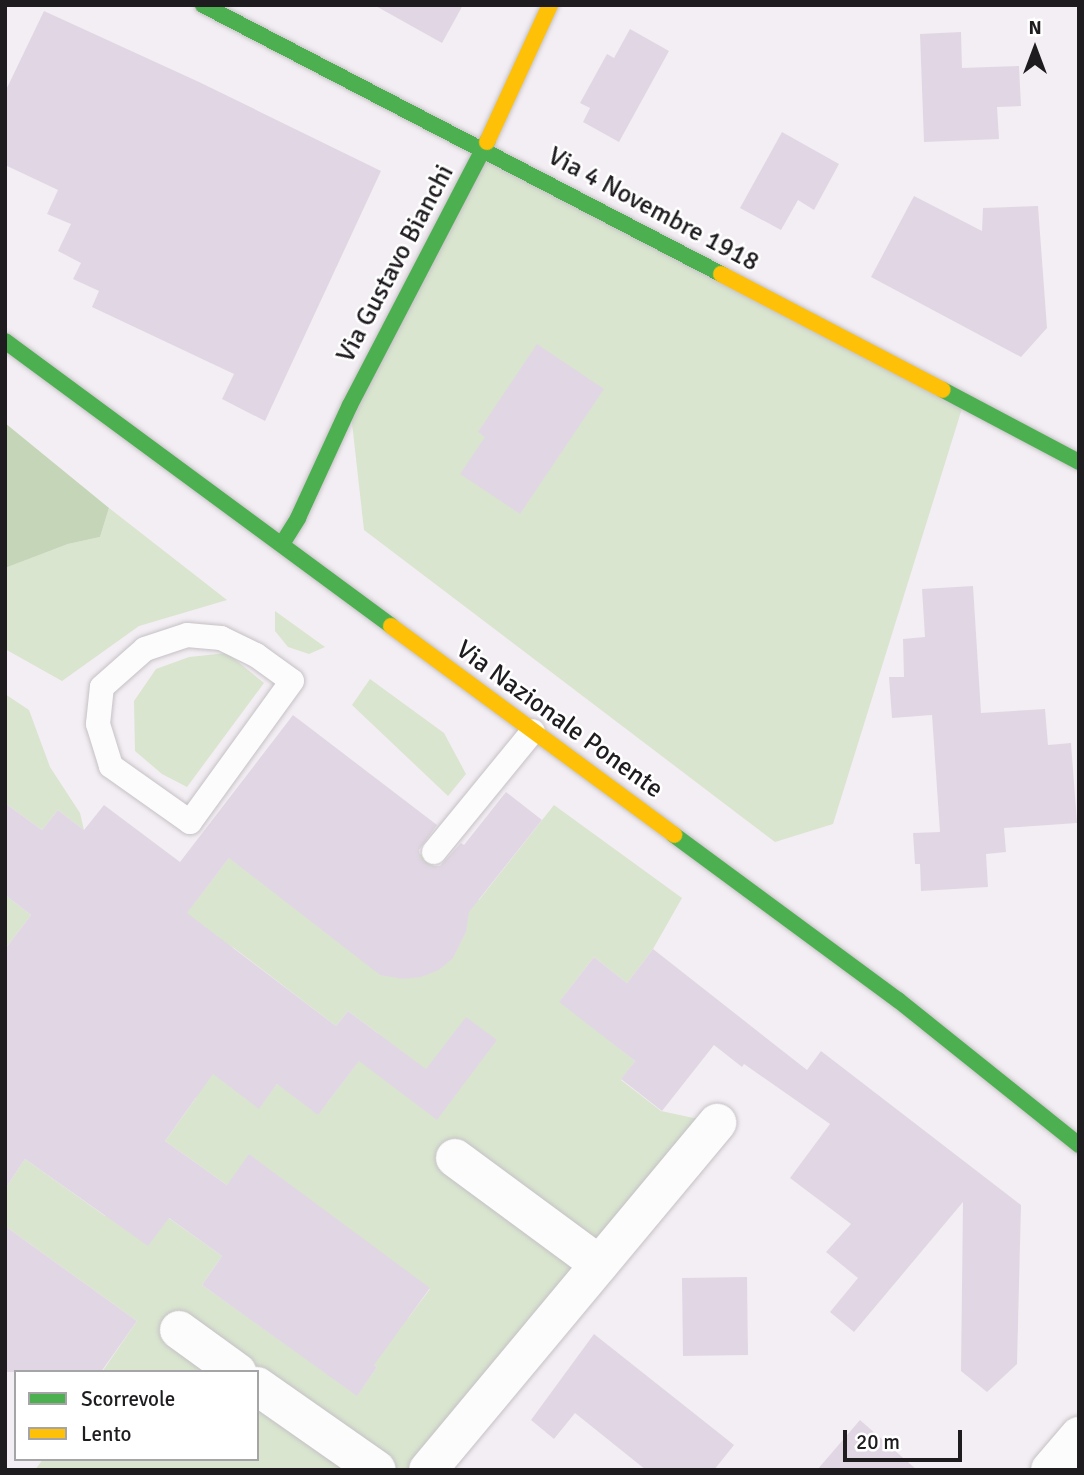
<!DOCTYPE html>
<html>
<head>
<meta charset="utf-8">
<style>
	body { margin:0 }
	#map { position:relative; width:1084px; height:1475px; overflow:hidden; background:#f3eef3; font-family:Signika,sans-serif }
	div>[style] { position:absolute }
	.green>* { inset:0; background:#d9e5cf }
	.forest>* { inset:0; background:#c5d6b8 }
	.building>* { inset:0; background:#e1d7e4 }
	.roads { filter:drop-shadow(0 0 2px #c5c1c5) drop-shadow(0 0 2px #c5c1c5) }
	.lane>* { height:24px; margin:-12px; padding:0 12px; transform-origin:12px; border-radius:12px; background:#fdfcfd }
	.street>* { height:38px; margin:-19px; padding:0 19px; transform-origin:19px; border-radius:19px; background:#fdfcfd }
	.fast>* { height:16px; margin:-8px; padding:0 8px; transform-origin:8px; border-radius:8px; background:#4caf50 }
	.slow>* { height:16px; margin:-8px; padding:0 8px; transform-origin:8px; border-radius:8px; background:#ffc107 }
	span { translate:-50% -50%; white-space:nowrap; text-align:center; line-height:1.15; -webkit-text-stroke:5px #fff; paint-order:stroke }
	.street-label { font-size:26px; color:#1f1c20 }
	.frame { position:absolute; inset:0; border:7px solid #1f1c20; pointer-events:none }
	.legend { position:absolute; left:14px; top:1370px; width:245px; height:91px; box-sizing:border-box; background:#fff; border:2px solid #a5a4a6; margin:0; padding:9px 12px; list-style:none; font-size:21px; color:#1f1c20 }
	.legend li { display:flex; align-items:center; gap:14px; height:35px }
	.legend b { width:35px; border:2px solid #a5a4a6 }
	.north { position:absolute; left:1000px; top:14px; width:70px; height:70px; -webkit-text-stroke:5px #fff; paint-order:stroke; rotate:0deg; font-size:19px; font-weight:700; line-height:28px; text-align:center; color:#1f1c20 }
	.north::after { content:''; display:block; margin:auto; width:24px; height:32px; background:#1f1c20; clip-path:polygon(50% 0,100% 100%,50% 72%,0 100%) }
	.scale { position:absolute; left:843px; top:1430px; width:119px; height:32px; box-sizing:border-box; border:4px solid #1f1c20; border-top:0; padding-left:9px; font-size:21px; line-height:24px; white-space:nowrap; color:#1f1c20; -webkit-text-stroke:5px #fff; paint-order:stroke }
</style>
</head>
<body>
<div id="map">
	<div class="green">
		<div style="clip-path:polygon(484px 149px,964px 402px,833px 824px,775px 842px,364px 530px,350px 405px)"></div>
		<div style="clip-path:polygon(109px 508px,227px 600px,139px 626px,62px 681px,5px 649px,5px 568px,68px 544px,100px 537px)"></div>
		<div style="clip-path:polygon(275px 611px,325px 647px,309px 654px,288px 647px,275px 631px)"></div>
		<div style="clip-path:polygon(227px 653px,264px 683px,187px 787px,162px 774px,135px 751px,134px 701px,156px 669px,189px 657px)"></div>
		<div style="clip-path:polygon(370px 679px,444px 733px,466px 774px,448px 796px,352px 705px)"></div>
		<div style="clip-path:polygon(5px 694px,29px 710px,50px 767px,80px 813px,84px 830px,58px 810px,42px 830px,5px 803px)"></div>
		<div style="clip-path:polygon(554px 805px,682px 898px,653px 949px,627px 983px,594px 957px,560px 1001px,635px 1061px,621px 1080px,661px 1111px,717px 1123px,428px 1470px,35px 1470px,43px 1459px,257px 1459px,257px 1372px,102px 1372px,137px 1321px,5px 1226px,5px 1189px,25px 1159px,105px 1216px,125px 1187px,222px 1256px,202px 1285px,357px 1395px,377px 1367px,367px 1360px,409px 1317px,430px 1289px,258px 1207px,165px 1141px,196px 1098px,139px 1000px,259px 1108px,277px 1084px,327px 1103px,379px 1034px,348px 1011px,336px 1026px,234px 948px,178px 924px,229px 858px,411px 846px,461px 890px,479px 900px)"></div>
		<div style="clip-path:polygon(5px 895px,31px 915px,5px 949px)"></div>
	</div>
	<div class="forest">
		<div style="clip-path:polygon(5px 423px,109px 508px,100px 537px,68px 544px,5px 568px)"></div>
	</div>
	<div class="building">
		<div style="clip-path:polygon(374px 5px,463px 5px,442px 43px)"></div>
		<div style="clip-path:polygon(44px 11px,199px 82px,381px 171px,265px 421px,222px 399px,234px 374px,92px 307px,99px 291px,73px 279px,81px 263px,58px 251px,71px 224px,47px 214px,58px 190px,5px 165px,5px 92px)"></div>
		<div style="clip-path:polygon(630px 29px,669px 51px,619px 142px,583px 122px,590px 108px,580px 103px,607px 54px,614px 58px)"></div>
		<div style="clip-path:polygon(961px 32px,962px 68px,1019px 66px,1021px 106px,997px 107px,999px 139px,924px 142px,920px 34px)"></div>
		<div style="clip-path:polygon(782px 132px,839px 164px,814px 210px,798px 200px,781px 230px,740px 208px)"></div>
		<div style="clip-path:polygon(914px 196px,982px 231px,983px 208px,1038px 206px,1047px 328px,1021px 357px,871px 277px)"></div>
		<div style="clip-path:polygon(537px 344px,604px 389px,520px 514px,460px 474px,485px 437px,478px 432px)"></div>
		<div style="clip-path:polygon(973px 586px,981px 713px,1045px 709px,1048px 745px,1071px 743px,1077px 823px,1004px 828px,1006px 852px,986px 854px,988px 887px,921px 891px,920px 864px,915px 864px,913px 833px,940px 832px,932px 715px,892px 718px,889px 677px,904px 677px,903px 639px,925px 637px,922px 589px)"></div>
		<div style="clip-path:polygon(293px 715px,437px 825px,419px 850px,420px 858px,431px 866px,440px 866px,461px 843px,464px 845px,506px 792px,542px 820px,469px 912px,466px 932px,453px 958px,439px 970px,421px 977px,403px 979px,380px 975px,229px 858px,187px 913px,336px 1026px,348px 1011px,426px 1069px,466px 1017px,497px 1040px,437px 1120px,359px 1061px,318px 1115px,277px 1084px,259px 1109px,213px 1074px,165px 1141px,227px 1185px,249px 1154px,430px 1288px,374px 1365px,377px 1367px,357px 1396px,202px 1285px,222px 1256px,169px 1218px,148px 1246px,25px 1159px,5px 1189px,5px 949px,31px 915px,5px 895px,5px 803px,42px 830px,58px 810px,84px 830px,104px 805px,180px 862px)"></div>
		<div style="clip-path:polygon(653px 949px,807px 1070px,821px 1051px,1021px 1205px,1017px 1364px,987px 1392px,961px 1371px,963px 1202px,854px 1332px,830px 1312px,858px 1278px,826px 1252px,851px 1224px,790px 1178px,830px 1124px,744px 1064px,742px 1067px,714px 1045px,662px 1111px,621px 1079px,635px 1061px,559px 1002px,594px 957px,627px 983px)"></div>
		<div style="clip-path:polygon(5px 1226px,137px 1321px,101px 1372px,5px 1372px)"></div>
		<div style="clip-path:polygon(747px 1277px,748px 1355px,683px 1356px,682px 1278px)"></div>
		<div style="clip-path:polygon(594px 1334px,734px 1445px,714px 1470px,646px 1470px,575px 1413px,554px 1439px,531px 1420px)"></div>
		<div style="clip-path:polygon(860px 1420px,917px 1470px,817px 1470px)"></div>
	</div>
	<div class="roads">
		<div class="lane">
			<div style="left:187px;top:635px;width:34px;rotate:5deg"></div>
			<div style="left:221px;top:638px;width:39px;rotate:26deg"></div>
			<div style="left:256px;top:655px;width:44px;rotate:35.8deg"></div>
			<div style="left:292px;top:681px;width:174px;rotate:125.9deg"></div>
			<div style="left:190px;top:822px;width:97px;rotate:-144.7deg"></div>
			<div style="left:111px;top:766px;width:44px;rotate:-107.2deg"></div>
			<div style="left:98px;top:724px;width:37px;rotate:-84deg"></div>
			<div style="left:102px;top:687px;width:57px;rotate:-41.5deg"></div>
			<div style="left:145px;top:649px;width:44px;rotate:-18.4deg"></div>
			<div style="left:434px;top:852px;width:156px;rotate:-50.7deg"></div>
		</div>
		<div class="street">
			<div style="left:455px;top:1158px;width:179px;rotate:36.4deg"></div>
			<div style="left:179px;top:1330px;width:72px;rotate:35.9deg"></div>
			<div style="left:257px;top:1386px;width:146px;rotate:35deg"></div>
			<div style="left:428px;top:1470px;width:452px;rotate:-50.2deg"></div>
			<div style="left:1050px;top:1470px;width:45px;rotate:-49.5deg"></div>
		</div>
		<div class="fast">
			<div style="left:203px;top:5px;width:584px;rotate:27.44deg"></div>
			<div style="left:5px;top:341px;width:480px;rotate:36.4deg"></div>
			<div style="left:943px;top:390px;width:154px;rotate:27.9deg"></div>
			<div style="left:282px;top:544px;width:31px;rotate:-58deg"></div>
			<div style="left:298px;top:518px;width:124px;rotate:-65.3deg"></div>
			<div style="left:350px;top:405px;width:297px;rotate:-62.5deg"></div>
			<div style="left:674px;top:835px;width:278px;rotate:36.4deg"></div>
			<div style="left:898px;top:1000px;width:232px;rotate:38.7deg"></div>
		</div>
		<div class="slow">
			<div style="left:487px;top:142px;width:151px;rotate:-65.3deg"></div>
			<div style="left:721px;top:274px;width:250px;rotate:27.6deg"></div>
			<div style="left:391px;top:626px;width:352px;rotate:36.4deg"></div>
		</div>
	</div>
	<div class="street-label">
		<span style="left:653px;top:210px;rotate:28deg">Via 4 Novembre 1918</span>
		<span style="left:396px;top:264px;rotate:-62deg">Via Gustavo Bianchi</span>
		<span style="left:559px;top:720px;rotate:36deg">Via Nazionale Ponente</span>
	</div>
	<div class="frame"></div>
	<ul class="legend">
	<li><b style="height:9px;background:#4caf50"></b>Scorrevole</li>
	<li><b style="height:9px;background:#ffc107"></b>Lento</li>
	</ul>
	<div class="north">N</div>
	<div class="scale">20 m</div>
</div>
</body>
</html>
